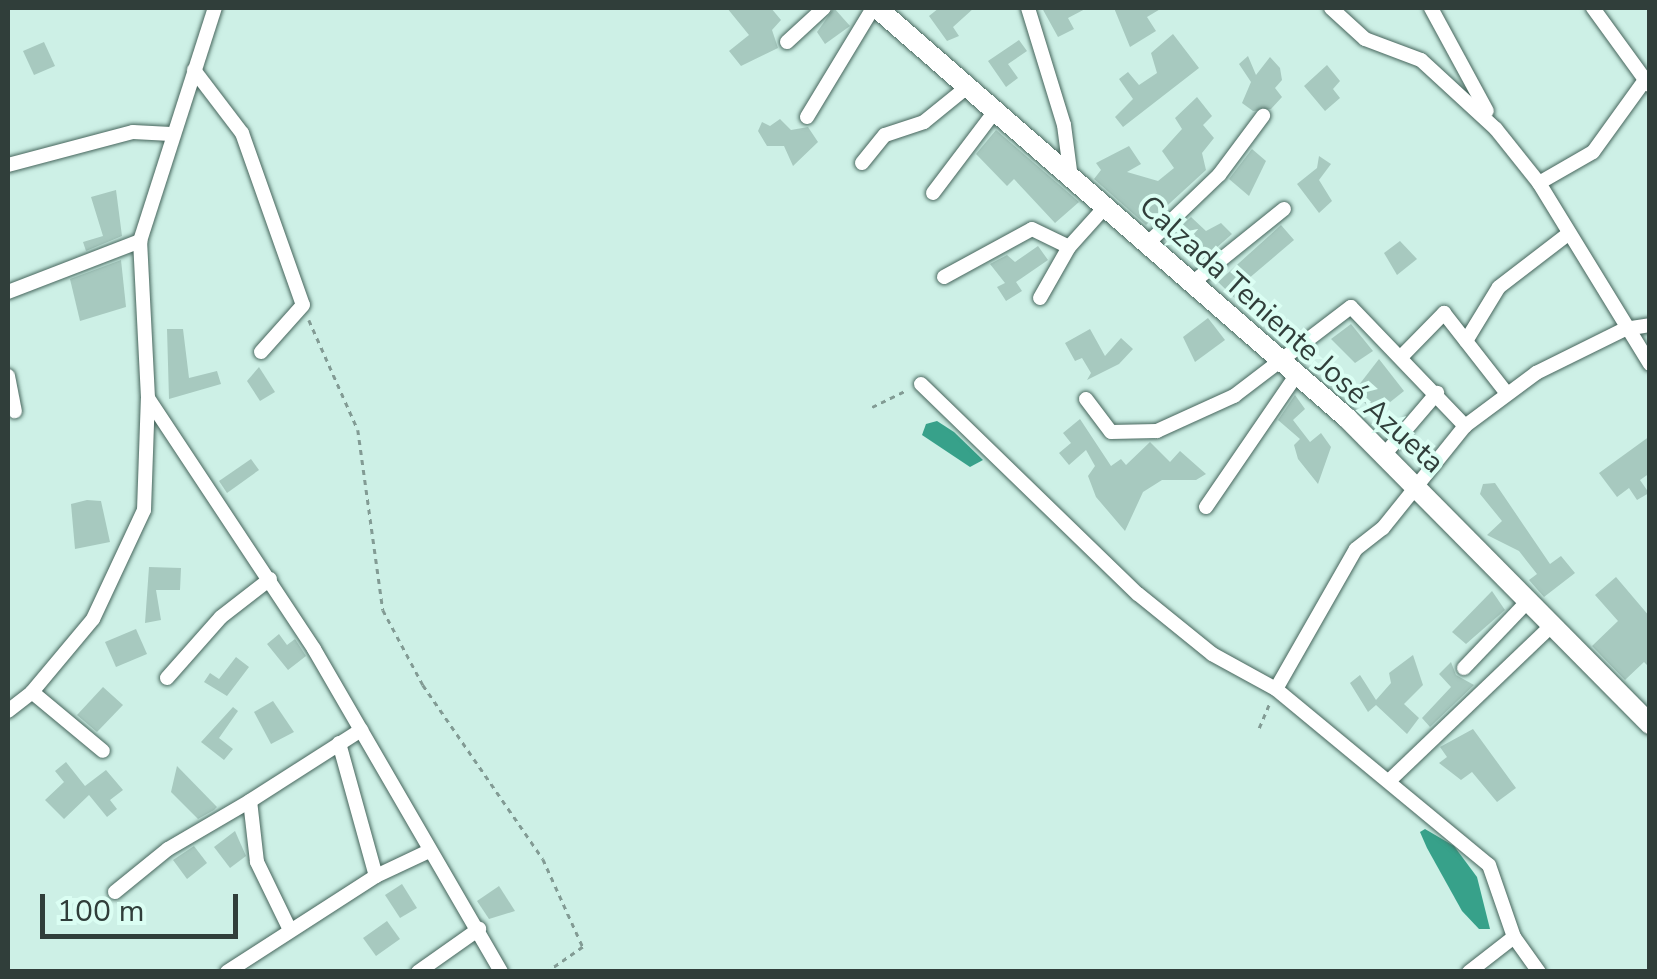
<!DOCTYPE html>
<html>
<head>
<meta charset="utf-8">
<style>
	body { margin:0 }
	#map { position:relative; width:1657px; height:979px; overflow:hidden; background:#cdf0e6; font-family:"Nunito Sans",sans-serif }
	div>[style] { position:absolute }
	.water>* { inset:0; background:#37a18a }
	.building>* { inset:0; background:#a7c9bf }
	.path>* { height:2.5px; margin-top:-1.25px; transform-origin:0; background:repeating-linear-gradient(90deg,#829b94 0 5px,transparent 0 10px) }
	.roads { filter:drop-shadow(0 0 2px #46655c) drop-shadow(0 0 2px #46655c) }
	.street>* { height:14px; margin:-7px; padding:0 7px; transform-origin:7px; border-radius:7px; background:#fff }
	.secondary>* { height:20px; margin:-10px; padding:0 10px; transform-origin:10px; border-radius:10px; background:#fff }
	span { translate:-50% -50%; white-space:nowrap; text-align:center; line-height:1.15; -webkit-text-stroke:8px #dbfef3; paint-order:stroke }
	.street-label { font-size:30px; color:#303e3a }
	.frame { position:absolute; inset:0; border:10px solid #303e3a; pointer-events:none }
	.scale { position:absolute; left:40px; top:894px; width:198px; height:45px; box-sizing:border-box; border:5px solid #303e3a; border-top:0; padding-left:12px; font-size:30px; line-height:35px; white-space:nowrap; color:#303e3a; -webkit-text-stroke:8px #dbfef3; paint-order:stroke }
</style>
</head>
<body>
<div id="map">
	<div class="water">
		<div style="clip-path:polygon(937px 421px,954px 432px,983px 460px,970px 467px,922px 435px,926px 424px)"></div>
		<div style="clip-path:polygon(1425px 829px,1454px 846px,1477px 877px,1490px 929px,1479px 929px,1462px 911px,1427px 848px,1420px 832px)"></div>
	</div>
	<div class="building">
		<div style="clip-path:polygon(727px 8px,771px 8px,781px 20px,772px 30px,778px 48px,741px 66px,729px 51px,749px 35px)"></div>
		<div style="clip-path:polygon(834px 8px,850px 26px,825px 44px,817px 32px)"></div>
		<div style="clip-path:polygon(939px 8px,974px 8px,953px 27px,959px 36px,947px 41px,929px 16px)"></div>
		<div style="clip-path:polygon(1042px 8px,1087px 8px,1068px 18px,1074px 29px,1058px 37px)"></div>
		<div style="clip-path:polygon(1114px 8px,1162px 8px,1147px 17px,1156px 31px,1130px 47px)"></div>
		<div style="clip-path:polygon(1173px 34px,1199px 68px,1123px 127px,1115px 117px,1133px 99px,1119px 79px,1128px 72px,1139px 85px,1157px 73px,1151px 53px)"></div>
		<div style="clip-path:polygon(1019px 40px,1027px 51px,1008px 64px,1018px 78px,1006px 87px,988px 61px)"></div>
		<div style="clip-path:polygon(44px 42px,55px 66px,34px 75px,23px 51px)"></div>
		<div style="clip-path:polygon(1248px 56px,1256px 75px,1270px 57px,1280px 68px,1282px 80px,1275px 88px,1282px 97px,1271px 109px,1253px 111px,1242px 103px,1251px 82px,1239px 64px)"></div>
		<div style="clip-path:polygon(1327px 65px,1340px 81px,1333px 89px,1340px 98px,1325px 111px,1304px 86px)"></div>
		<div style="clip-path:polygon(1197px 97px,1212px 116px,1203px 125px,1214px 138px,1202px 153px,1206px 170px,1146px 225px,1094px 179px,1101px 170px,1096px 163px,1129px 146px,1141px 164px,1127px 172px,1158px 181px,1174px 168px,1162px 151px,1182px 129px,1175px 118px)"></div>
		<div style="clip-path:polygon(780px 119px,791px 130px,808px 127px,818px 142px,793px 166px,784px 146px,767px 146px,758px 131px,762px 122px,770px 126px)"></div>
		<div style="clip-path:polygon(996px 130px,1079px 202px,1055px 223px,1014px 179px,1007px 186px,976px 154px)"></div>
		<div style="clip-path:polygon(1252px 149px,1266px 161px,1249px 196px,1229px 179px)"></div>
		<div style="clip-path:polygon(1319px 156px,1331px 164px,1319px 180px,1332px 201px,1319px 213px,1297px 184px,1317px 168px)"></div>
		<div style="clip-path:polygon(116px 190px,122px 236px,86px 251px,83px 242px,103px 236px,91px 197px)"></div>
		<div style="clip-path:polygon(1191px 217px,1206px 231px,1221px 223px,1232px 234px,1198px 264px,1173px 234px)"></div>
		<div style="clip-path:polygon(1281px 225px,1294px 240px,1241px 285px,1257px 297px,1246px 309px,1218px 282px)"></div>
		<div style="clip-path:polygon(1400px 241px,1417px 259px,1397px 275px,1384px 253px)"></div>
		<div style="clip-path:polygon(1038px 246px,1048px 260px,1016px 282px,1022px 291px,1006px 301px,997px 287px,1005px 283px,990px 264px,1007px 255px,1015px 262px)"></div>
		<div style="clip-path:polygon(121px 260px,126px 307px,80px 321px,70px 279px)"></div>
		<div style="clip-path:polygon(1208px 318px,1225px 340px,1195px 362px,1183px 337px)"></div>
		<div style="clip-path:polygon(1351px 324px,1373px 351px,1355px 363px,1331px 339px)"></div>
		<div style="clip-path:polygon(167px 329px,183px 329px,189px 378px,217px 371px,221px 384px,169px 399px)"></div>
		<div style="clip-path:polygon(1090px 329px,1105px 356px,1121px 338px,1133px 349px,1119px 364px,1087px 380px,1091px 373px,1082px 358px,1075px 361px,1065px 343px)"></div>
		<div style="clip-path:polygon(1379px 359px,1404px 391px,1374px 415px,1355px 390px)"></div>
		<div style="clip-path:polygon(259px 367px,275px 392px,260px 401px,247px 381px)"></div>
		<div style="clip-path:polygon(1295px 395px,1305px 409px,1293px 420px,1310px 442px,1321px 433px,1331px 447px,1318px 484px,1298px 459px,1294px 445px,1300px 439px,1278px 420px)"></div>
		<div style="clip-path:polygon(1080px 419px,1111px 466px,1121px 459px,1126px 465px,1150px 442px,1170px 462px,1180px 451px,1206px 474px,1196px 480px,1162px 480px,1143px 492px,1125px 531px,1096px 497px,1088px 476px,1095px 466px,1086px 450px,1069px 465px,1059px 453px,1071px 443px,1063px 433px)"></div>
		<div style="clip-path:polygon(1650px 436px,1650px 473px,1640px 480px,1649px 493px,1637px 500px,1629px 488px,1617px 497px,1599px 473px)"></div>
		<div style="clip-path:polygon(251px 459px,259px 470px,227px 493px,219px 481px)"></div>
		<div style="clip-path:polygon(1495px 483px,1550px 564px,1561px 556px,1575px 573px,1544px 597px,1529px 580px,1537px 574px,1519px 551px,1487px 535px,1502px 521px,1480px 494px,1483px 484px)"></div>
		<div style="clip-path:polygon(87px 500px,101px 501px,110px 542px,75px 549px,71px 504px)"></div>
		<div style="clip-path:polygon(149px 567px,181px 568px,180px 590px,156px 590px,161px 620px,145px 623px)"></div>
		<div style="clip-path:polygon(1616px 577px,1650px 617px,1650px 668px,1644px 662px,1625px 680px,1592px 646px,1618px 621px,1595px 595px)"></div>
		<div style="clip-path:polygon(1492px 591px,1505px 610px,1466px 644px,1452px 632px)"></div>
		<div style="clip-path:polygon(136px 629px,147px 654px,116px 667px,105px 642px)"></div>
		<div style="clip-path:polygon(279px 634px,287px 645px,295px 639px,306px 656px,288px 670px,267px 644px)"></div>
		<div style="clip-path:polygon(1413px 655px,1423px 685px,1404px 704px,1419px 718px,1407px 734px,1376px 705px,1368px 712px,1350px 683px,1360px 675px,1376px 700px,1391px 683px,1389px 673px)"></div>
		<div style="clip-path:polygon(236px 657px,249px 667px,227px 696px,204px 682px,210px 673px,219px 679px)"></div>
		<div style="clip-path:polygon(1451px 662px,1456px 675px,1474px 685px,1430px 727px,1422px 718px,1451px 687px,1439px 674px)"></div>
		<div style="clip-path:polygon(103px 687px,123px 705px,97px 732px,77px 715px)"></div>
		<div style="clip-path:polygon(273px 701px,294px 732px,271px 744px,254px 712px)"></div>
		<div style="clip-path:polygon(233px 707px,238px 711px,219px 738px,233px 749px,224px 760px,201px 742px)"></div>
		<div style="clip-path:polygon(1473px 729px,1516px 788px,1497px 802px,1472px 772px,1461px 780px,1439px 763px,1447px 757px,1440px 747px)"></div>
		<div style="clip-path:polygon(66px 762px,85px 786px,106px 770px,123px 790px,110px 800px,117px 809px,107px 817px,89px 795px,64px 819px,45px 800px,64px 782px,55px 771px)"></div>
		<div style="clip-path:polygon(177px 766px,217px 807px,214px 810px,198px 819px,171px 792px)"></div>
		<div style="clip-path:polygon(235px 831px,246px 856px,230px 868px,214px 847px)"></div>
		<div style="clip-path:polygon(194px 846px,207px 863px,187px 879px,173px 860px)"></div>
		<div style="clip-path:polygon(402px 884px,417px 908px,400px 918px,385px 895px)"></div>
		<div style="clip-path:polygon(499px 886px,515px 911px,489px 919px,477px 901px)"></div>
		<div style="clip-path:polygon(387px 921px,400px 939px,376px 956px,363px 938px)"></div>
	</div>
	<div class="path">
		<div style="left:309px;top:320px;width:120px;rotate:66deg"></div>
		<div style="left:358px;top:430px;width:182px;rotate:82.1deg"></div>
		<div style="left:383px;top:610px;width:85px;rotate:61.9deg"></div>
		<div style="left:423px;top:685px;width:211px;rotate:55.4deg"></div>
		<div style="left:543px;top:859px;width:97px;rotate:65.6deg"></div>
		<div style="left:583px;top:947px;width:44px;rotate:145.2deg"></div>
		<div style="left:872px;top:407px;width:39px;rotate:-26deg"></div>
		<div style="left:1259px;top:728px;width:28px;rotate:-67deg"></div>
	</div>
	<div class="roads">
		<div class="street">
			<div style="left:1028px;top:8px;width:122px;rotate:72.9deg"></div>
			<div style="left:1064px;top:125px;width:53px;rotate:82.5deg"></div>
			<div style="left:1331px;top:8px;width:46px;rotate:42.4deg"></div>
			<div style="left:1365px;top:39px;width:60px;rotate:20.6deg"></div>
			<div style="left:1421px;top:60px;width:102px;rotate:42.6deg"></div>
			<div style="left:1496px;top:129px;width:69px;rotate:51.5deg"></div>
			<div style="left:1539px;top:183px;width:212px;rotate:58.5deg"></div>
			<div style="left:1431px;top:8px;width:117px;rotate:61.5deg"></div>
			<div style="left:1593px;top:8px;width:95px;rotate:54deg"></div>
			<div style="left:787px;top:42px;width:50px;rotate:-42.6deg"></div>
			<div style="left:194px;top:70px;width:79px;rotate:52.7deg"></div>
			<div style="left:242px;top:133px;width:182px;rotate:70.5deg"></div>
			<div style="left:303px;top:305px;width:63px;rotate:131.8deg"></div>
			<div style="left:807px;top:117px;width:127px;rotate:-58.8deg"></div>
			<div style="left:862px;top:163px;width:36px;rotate:-51deg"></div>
			<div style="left:885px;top:135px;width:41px;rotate:-18.4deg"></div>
			<div style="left:924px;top:122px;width:55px;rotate:-39.1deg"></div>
			<div style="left:8px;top:165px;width:129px;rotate:-14.8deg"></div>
			<div style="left:133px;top:132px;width:38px;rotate:3deg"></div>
			<div style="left:1539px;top:183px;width:62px;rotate:-29.9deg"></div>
			<div style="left:1593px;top:152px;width:89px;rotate:-54.2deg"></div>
			<div style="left:933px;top:193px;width:103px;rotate:-52.9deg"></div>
			<div style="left:1147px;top:244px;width:100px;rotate:-43.8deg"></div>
			<div style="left:1219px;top:175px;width:74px;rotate:-53.3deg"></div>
			<div style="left:944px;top:277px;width:100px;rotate:-28.6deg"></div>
			<div style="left:1032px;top:229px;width:41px;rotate:25.9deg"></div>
			<div style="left:1192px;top:283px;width:118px;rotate:-38.8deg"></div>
			<div style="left:8px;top:292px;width:142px;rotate:-21.1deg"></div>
			<div style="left:1040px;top:298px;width:59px;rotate:-60.4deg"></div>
			<div style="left:1069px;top:247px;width:54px;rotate:-48deg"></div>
			<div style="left:1466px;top:341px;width:63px;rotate:-58.6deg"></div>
			<div style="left:1499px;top:287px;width:87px;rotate:-37.5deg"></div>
			<div style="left:1403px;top:355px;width:59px;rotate:-45.7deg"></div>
			<div style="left:1444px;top:313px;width:99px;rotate:52deg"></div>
			<div style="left:8px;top:376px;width:36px;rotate:79deg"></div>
			<div style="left:921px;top:384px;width:302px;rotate:44.1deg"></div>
			<div style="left:1138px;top:594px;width:95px;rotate:39deg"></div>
			<div style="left:1212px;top:654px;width:73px;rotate:28.7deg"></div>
			<div style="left:1276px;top:689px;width:276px;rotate:39.6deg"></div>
			<div style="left:1489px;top:865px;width:76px;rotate:70.9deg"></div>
			<div style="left:1514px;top:937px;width:43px;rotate:54.5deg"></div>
			<div style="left:148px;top:398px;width:301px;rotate:56.5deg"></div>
			<div style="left:314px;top:649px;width:373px;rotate:59.9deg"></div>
			<div style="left:1086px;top:399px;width:41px;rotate:52.9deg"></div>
			<div style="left:1111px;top:432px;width:46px;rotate:-1.2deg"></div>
			<div style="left:1157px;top:431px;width:85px;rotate:-24.4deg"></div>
			<div style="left:1234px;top:396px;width:147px;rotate:-37.3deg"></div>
			<div style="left:1351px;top:307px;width:165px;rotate:46.2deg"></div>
			<div style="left:1384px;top:455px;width:82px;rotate:-49.5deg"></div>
			<div style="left:1206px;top:507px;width:161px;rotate:-55.6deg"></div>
			<div style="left:1464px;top:668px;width:93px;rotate:-46.3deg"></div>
			<div style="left:167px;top:678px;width:81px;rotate:-48.5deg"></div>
			<div style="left:221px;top:617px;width:62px;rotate:-37.8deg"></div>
			<div style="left:1276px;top:689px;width:161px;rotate:-60.3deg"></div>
			<div style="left:1356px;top:549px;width:34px;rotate:-38deg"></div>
			<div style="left:1383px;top:528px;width:131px;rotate:-51.2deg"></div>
			<div style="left:1465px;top:426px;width:89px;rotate:-36.7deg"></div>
			<div style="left:1536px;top:373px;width:99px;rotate:-26.3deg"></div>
			<div style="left:1625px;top:329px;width:25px;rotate:-9deg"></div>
			<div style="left:32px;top:692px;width:92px;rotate:39.7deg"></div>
			<div style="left:8px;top:711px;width:31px;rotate:-38deg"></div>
			<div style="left:32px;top:692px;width:95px;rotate:-50.1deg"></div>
			<div style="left:93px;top:619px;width:120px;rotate:-64.9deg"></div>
			<div style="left:144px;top:510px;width:112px;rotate:-88deg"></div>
			<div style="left:148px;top:398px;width:157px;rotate:-92.9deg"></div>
			<div style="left:140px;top:241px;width:245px;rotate:-72.2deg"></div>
			<div style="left:339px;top:743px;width:138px;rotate:74.5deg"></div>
			<div style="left:1391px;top:779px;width:223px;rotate:-43.7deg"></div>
			<div style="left:115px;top:892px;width:68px;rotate:-39.1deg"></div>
			<div style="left:168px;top:849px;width:95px;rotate:-30.3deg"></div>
			<div style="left:290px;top:930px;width:76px;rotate:-115.9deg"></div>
			<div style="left:257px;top:862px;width:61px;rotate:-96.5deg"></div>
			<div style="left:250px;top:801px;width:132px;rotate:-32.6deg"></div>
			<div style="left:227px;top:972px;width:177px;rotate:-32.8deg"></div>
			<div style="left:376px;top:876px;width:56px;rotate:-25.2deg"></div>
			<div style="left:418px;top:972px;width:75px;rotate:-35.2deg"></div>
			<div style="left:1469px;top:972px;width:57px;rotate:-37.9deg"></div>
		</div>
		<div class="secondary">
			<div style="left:877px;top:8px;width:624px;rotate:41.1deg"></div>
			<div style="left:1347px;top:418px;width:431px;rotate:45.3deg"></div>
		</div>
	</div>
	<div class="street-label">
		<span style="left:1291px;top:335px;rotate:42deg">Calzada Teniente José Azueta</span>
	</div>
	<div class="frame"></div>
	<div class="scale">100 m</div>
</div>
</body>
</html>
